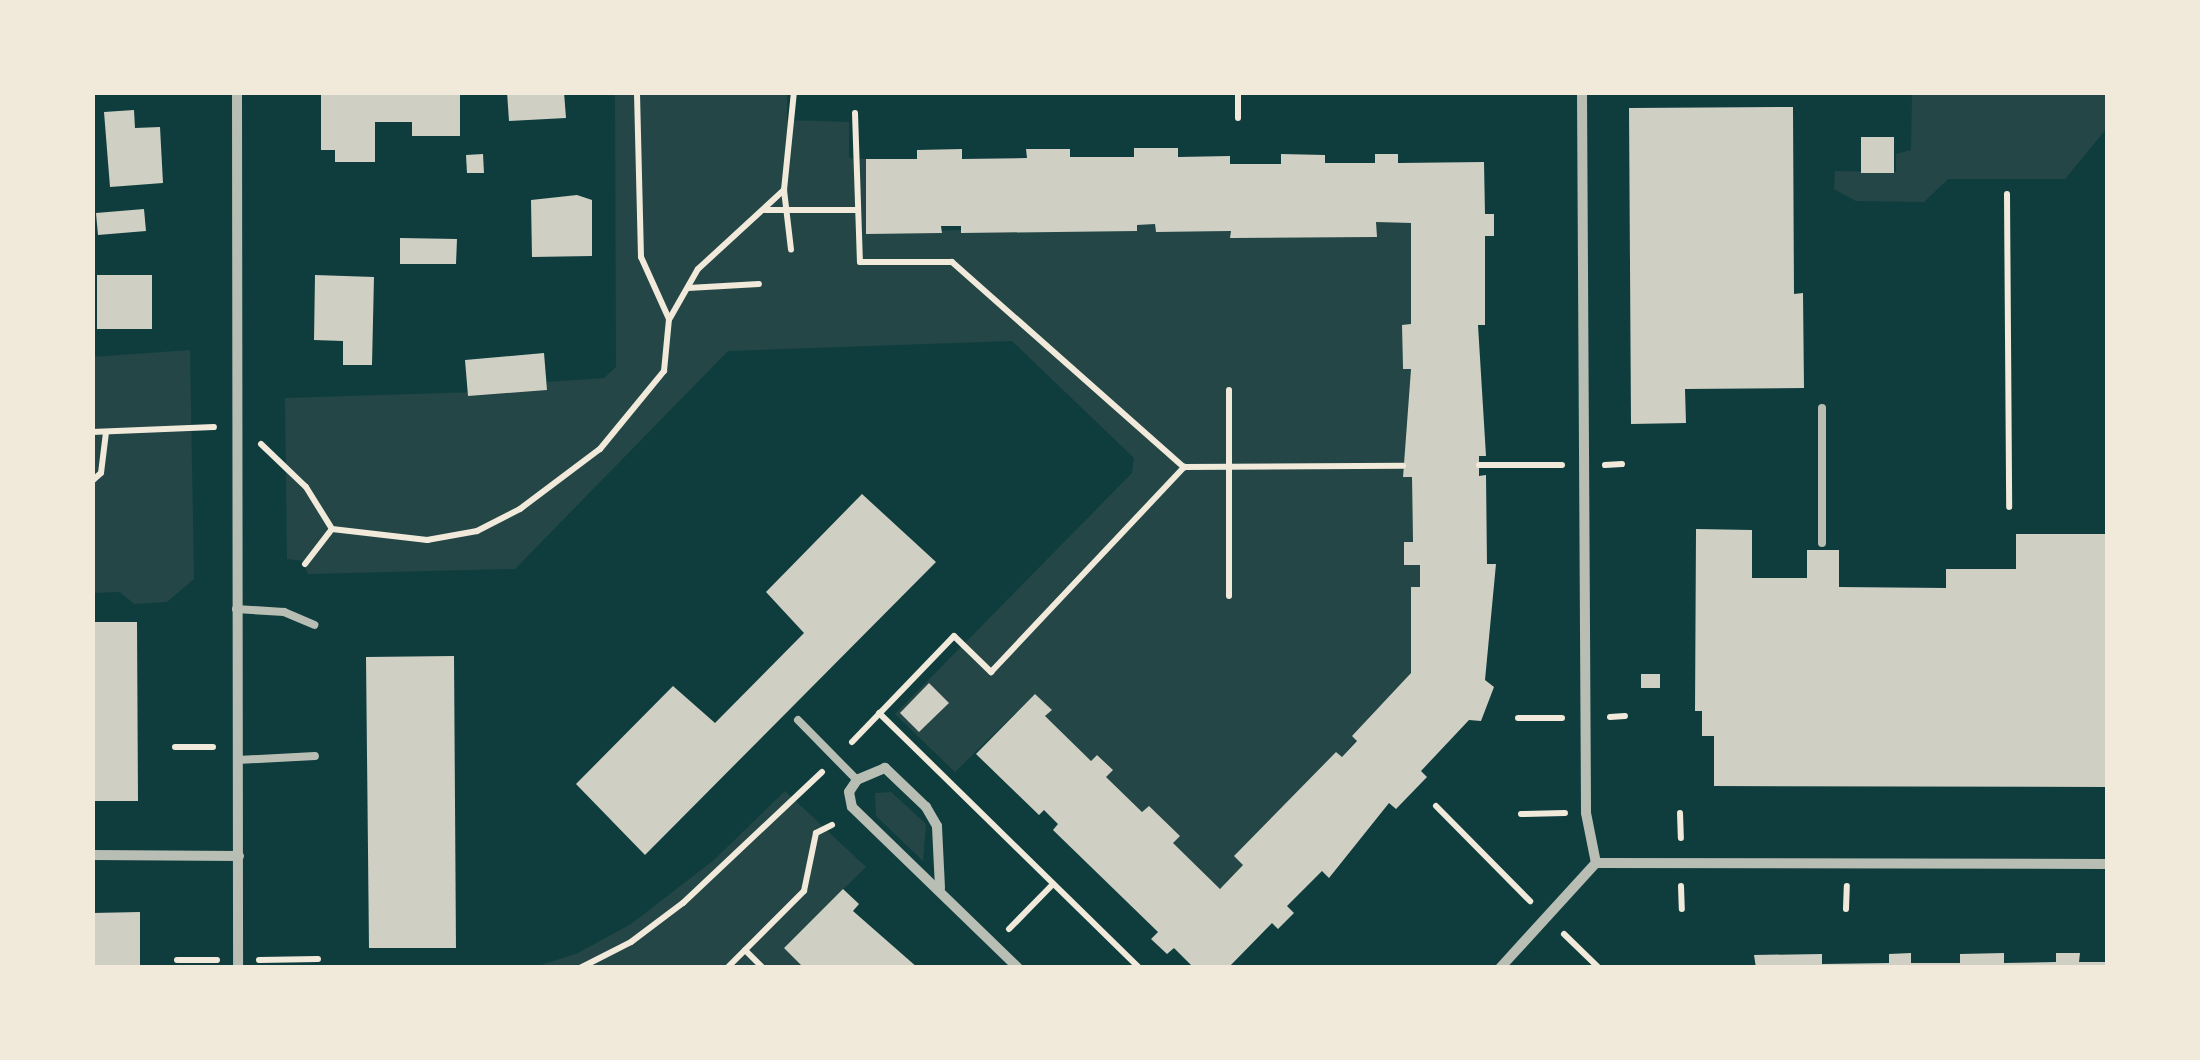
<!DOCTYPE html>
<html>
<head>
<meta charset="utf-8">
<style>
	body { margin:0 }
	#map { position:relative; width:2200px; height:1060px; overflow:hidden; background:#0f3d3e; font-family:"Playfair Display",serif }
	div>[style] { position:absolute }
	.green>* { inset:0; background:#244646 }
	.building>* { inset:0; background:#cfcfc3 }
	.path>* { height:6px; margin:-3px; padding:0 3px; transform-origin:3px; border-radius:3px; background:#f1e9da }
	.service>* { height:8px; margin:-4px; padding:0 4px; transform-origin:4px; border-radius:4px; background:#b8beb3 }
	.minor>* { height:10px; margin:-5px; padding:0 5px; transform-origin:5px; border-radius:5px; background:#b8beb3 }
	span { translate:-50% -50%; white-space:nowrap; text-align:center; line-height:1.15; -webkit-text-stroke:10px #f1e9da; paint-order:stroke }
	.frame { position:absolute; inset:0; border:95px solid #f1e9da; pointer-events:none }
</style>
</head>
<body>
<div id="map">
	<div class="green">
		<div style="clip-path:polygon(615px 93px,787px 93px,787px 120px,849px 122px,849px 158px,866px 159px,866px 233px,1155px 224px,1156px 232px,1231px 231px,1231px 238px,1376px 237px,1376px 222px,1411px 223px,1411px 324px,1402px 326px,1403px 369px,1411px 369px,1403px 477px,1412px 477px,1413px 542px,1404px 542px,1404px 564px,1420px 565px,1420px 587px,1412px 587px,1411px 673px,1342px 757px,1336px 752px,1235px 855px,1243px 865px,1220px 889px,1173px 843px,1149px 806px,1142px 812px,1106px 777px,1112px 769px,1097px 755px,1091px 761px,1045px 716px,1051px 710px,1035px 694px,955px 772px,895px 714px,1132px 473px,1134px 458px,1012px 341px,728px 351px,515px 569px,308px 574px,303px 561px,287px 559px,285px 398px,546px 390px,547px 382px,604px 378px,616px 367px)"></div>
		<div style="clip-path:polygon(1912px 93px,2107px 93px,2107px 128px,2065px 179px,1948px 179px,1924px 202px,1856px 201px,1834px 189px,1835px 171px,1896px 172px,1896px 154px,1911px 150px)"></div>
		<div style="clip-path:polygon(190px 350px,194px 579px,167px 602px,134px 604px,120px 592px,93px 593px,92px 357px)"></div>
		<div style="clip-path:polygon(785px 791px,866px 867px,784px 947px,804px 967px,532px 968px,578px 953px,631px 924px,714px 860px)"></div>
		<div style="clip-path:polygon(891px 792px,926px 824px,923px 861px,876px 816px,875px 793px)"></div>
	</div>
	<div class="building">
		<div style="clip-path:polygon(321px 92px,460px 92px,460px 136px,412px 136px,412px 122px,375px 122px,375px 162px,335px 162px,335px 150px,321px 150px)"></div>
		<div style="clip-path:polygon(507px 92px,564px 92px,566px 118px,509px 121px)"></div>
		<div style="clip-path:polygon(1793px 107px,1794px 294px,1803px 293px,1804px 388px,1685px 389px,1686px 423px,1631px 424px,1629px 108px)"></div>
		<div style="clip-path:polygon(134px 110px,135px 128px,160px 127px,163px 183px,110px 187px,104px 112px)"></div>
		<div style="clip-path:polygon(1861px 137px,1894px 137px,1894px 173px,1861px 173px)"></div>
		<div style="clip-path:polygon(1134px 148px,1178px 148px,1178px 157px,1230px 156px,1230px 164px,1281px 164px,1281px 154px,1325px 155px,1325px 163px,1375px 163px,1375px 154px,1398px 154px,1398px 163px,1484px 162px,1485px 214px,1494px 214px,1494px 236px,1485px 236px,1485px 325px,1478px 325px,1486px 456px,1479px 456px,1479px 476px,1486px 475px,1487px 564px,1496px 564px,1485px 680px,1494px 687px,1481px 721px,1469px 720px,1421px 771px,1427px 777px,1396px 809px,1389px 803px,1329px 878px,1322px 871px,1287px 906px,1294px 913px,1278px 929px,1272px 923px,1228px 968px,1194px 968px,1174px 948px,1167px 954px,1151px 939px,1158px 932px,1053px 830px,1058px 824px,1044px 810px,1039px 815px,976px 754px,1035px 694px,1052px 710px,1045px 716px,1091px 761px,1097px 755px,1113px 770px,1106px 777px,1142px 812px,1149px 806px,1180px 836px,1173px 843px,1220px 889px,1243px 865px,1234px 856px,1336px 752px,1342px 757px,1357px 741px,1352px 736px,1411px 673px,1411px 587px,1420px 587px,1420px 565px,1404px 565px,1404px 542px,1413px 542px,1412px 477px,1403px 477px,1411px 369px,1403px 369px,1402px 325px,1411px 324px,1411px 223px,1376px 222px,1377px 237px,1230px 238px,1231px 231px,1156px 232px,1155px 224px,1137px 225px,1137px 231px,961px 233px,961px 226px,941px 226px,942px 233px,866px 234px,866px 159px,917px 159px,917px 150px,962px 149px,962px 159px,1027px 158px,1026px 149px,1070px 149px,1070px 157px,1134px 157px)"></div>
		<div style="clip-path:polygon(483px 154px,484px 173px,467px 173px,466px 155px)"></div>
		<div style="clip-path:polygon(577px 195px,592px 200px,592px 256px,532px 257px,531px 200px)"></div>
		<div style="clip-path:polygon(144px 209px,146px 231px,98px 235px,96px 213px)"></div>
		<div style="clip-path:polygon(400px 238px,457px 239px,456px 264px,400px 264px)"></div>
		<div style="clip-path:polygon(97px 275px,152px 275px,152px 329px,97px 329px)"></div>
		<div style="clip-path:polygon(315px 275px,374px 277px,372px 365px,343px 365px,343px 341px,314px 340px)"></div>
		<div style="clip-path:polygon(544px 353px,547px 390px,468px 396px,465px 360px)"></div>
		<div style="clip-path:polygon(862px 494px,936px 562px,645px 855px,576px 784px,673px 686px,715px 723px,804px 633px,766px 592px)"></div>
		<div style="clip-path:polygon(1696px 529px,1752px 530px,1752px 578px,1807px 578px,1807px 550px,1839px 550px,1839px 587px,1946px 588px,1946px 569px,2016px 569px,2016px 534px,2108px 534px,2108px 787px,1714px 786px,1714px 736px,1702px 736px,1702px 711px,1695px 711px)"></div>
		<div style="clip-path:polygon(92px 622px,137px 622px,138px 801px,92px 801px)"></div>
		<div style="clip-path:polygon(454px 656px,456px 948px,369px 948px,366px 657px)"></div>
		<div style="clip-path:polygon(1641px 674px,1660px 674px,1660px 688px,1641px 688px)"></div>
		<div style="clip-path:polygon(929px 683px,949px 703px,919px 732px,900px 713px)"></div>
		<div style="clip-path:polygon(843px 889px,859px 904px,853px 911px,918px 968px,804px 968px,784px 948px)"></div>
		<div style="clip-path:polygon(140px 912px,140px 968px,92px 968px,92px 913px)"></div>
		<div style="clip-path:polygon(1911px 953px,1911px 963px,1960px 963px,1960px 954px,2004px 953px,2004px 963px,2056px 962px,2056px 953px,2080px 953px,2079px 962px,2108px 962px,2108px 968px,1756px 968px,1754px 955px,1822px 954px,1822px 964px,1889px 963px,1889px 954px)"></div>
	</div>
	<div class="path">
		<div style="left:1238px;top:92px;width:26px;rotate:90deg"></div>
		<div style="left:855px;top:113px;width:149px;rotate:88.1deg"></div>
		<div style="left:860px;top:262px;width:92px"></div>
		<div style="left:952px;top:262px;width:310px;rotate:41.5deg"></div>
		<div style="left:784px;top:190px;width:60px;rotate:83.3deg"></div>
		<div style="left:2007px;top:194px;width:313px;rotate:89.6deg"></div>
		<div style="left:765px;top:210px;width:92px"></div>
		<div style="left:688px;top:288px;width:71px;rotate:-3.2deg"></div>
		<div style="left:670px;top:318px;width:56px;rotate:-60.3deg"></div>
		<div style="left:698px;top:269px;width:117px;rotate:-42.6deg"></div>
		<div style="left:784px;top:190px;width:99px;rotate:-84.2deg"></div>
		<div style="left:92px;top:432px;width:122px;rotate:-2.3deg"></div>
		<div style="left:261px;top:444px;width:62px;rotate:43.7deg"></div>
		<div style="left:306px;top:487px;width:49px;rotate:58.2deg"></div>
		<div style="left:332px;top:529px;width:96px;rotate:6.6deg"></div>
		<div style="left:427px;top:540px;width:51px;rotate:-10.2deg"></div>
		<div style="left:477px;top:531px;width:48px;rotate:-27.1deg"></div>
		<div style="left:520px;top:509px;width:100px;rotate:-36.9deg"></div>
		<div style="left:600px;top:449px;width:101px;rotate:-50.6deg"></div>
		<div style="left:664px;top:371px;width:52px;rotate:-84.5deg"></div>
		<div style="left:669px;top:319px;width:68px;rotate:-114.3deg"></div>
		<div style="left:641px;top:257px;width:165px;rotate:-91.4deg"></div>
		<div style="left:1479px;top:465px;width:83px"></div>
		<div style="left:1605px;top:465px;width:17px;rotate:-3deg"></div>
		<div style="left:92px;top:481px;width:12px;rotate:-42deg"></div>
		<div style="left:101px;top:473px;width:41px;rotate:-83deg"></div>
		<div style="left:305px;top:564px;width:44px;rotate:-52.4deg"></div>
		<div style="left:1229px;top:596px;width:206px;rotate:-90deg"></div>
		<div style="left:879px;top:713px;width:364px;rotate:44.4deg"></div>
		<div style="left:1610px;top:717px;width:15px;rotate:-4deg"></div>
		<div style="left:1518px;top:718px;width:44px"></div>
		<div style="left:852px;top:742px;width:147px;rotate:-46.1deg"></div>
		<div style="left:954px;top:636px;width:52px;rotate:44.2deg"></div>
		<div style="left:991px;top:672px;width:282px;rotate:-46.7deg"></div>
		<div style="left:1184px;top:467px;width:219px;rotate:-0.3deg"></div>
		<div style="left:175px;top:747px;width:38px"></div>
		<div style="left:1436px;top:806px;width:134px;rotate:45.3deg"></div>
		<div style="left:1680px;top:813px;width:25px;rotate:88deg"></div>
		<div style="left:1521px;top:814px;width:44px;rotate:-1.3deg"></div>
		<div style="left:1681px;top:886px;width:23px;rotate:88deg"></div>
		<div style="left:1846px;top:909px;width:23px;rotate:-88deg"></div>
		<div style="left:1009px;top:929px;width:63px;rotate:-45.6deg"></div>
		<div style="left:1564px;top:934px;width:49px;rotate:44.2deg"></div>
		<div style="left:745px;top:950px;width:25px;rotate:45deg"></div>
		<div style="left:177px;top:960px;width:40px"></div>
		<div style="left:259px;top:960px;width:59px;rotate:-1deg"></div>
		<div style="left:580px;top:968px;width:57px;rotate:-27deg"></div>
		<div style="left:631px;top:942px;width:65px;rotate:-36.9deg"></div>
		<div style="left:683px;top:903px;width:191px;rotate:-43.3deg"></div>
		<div style="left:727px;top:968px;width:109px;rotate:-45deg"></div>
		<div style="left:804px;top:891px;width:59px;rotate:-78.3deg"></div>
		<div style="left:816px;top:833px;width:18px;rotate:-27deg"></div>
	</div>
	<div class="service">
		<div style="left:1822px;top:408px;width:135px;rotate:90deg"></div>
		<div style="left:236px;top:609px;width:48px;rotate:3.6deg"></div>
		<div style="left:284px;top:612px;width:33px;rotate:23deg"></div>
		<div style="left:798px;top:720px;width:84px;rotate:45.5deg"></div>
		<div style="left:238px;top:760px;width:77px;rotate:-3deg"></div>
	</div>
	<div class="minor">
		<div style="left:237px;top:92px;width:876px;rotate:89.93deg"></div>
		<div style="left:1582px;top:92px;width:721px;rotate:89.68deg"></div>
		<div style="left:1586px;top:813px;width:51px;rotate:78.7deg"></div>
		<div style="left:92px;top:855px;width:147px;rotate:0.4deg"></div>
		<div style="left:1596px;top:863px;width:512px;rotate:0.11deg"></div>
		<div style="left:940px;top:888px;width:62px;rotate:-92.8deg"></div>
		<div style="left:937px;top:826px;width:22px;rotate:-120deg"></div>
		<div style="left:926px;top:807px;width:57px;rotate:-136.4deg"></div>
		<div style="left:885px;top:768px;width:30px;rotate:157deg"></div>
		<div style="left:857px;top:780px;width:14px;rotate:124deg"></div>
		<div style="left:849px;top:792px;width:15px;rotate:79deg"></div>
		<div style="left:852px;top:807px;width:231px;rotate:44.1deg"></div>
		<div style="left:1500px;top:968px;width:142px;rotate:-47.6deg"></div>
	</div>
	<div class="frame"></div>
</div>
</body>
</html>
